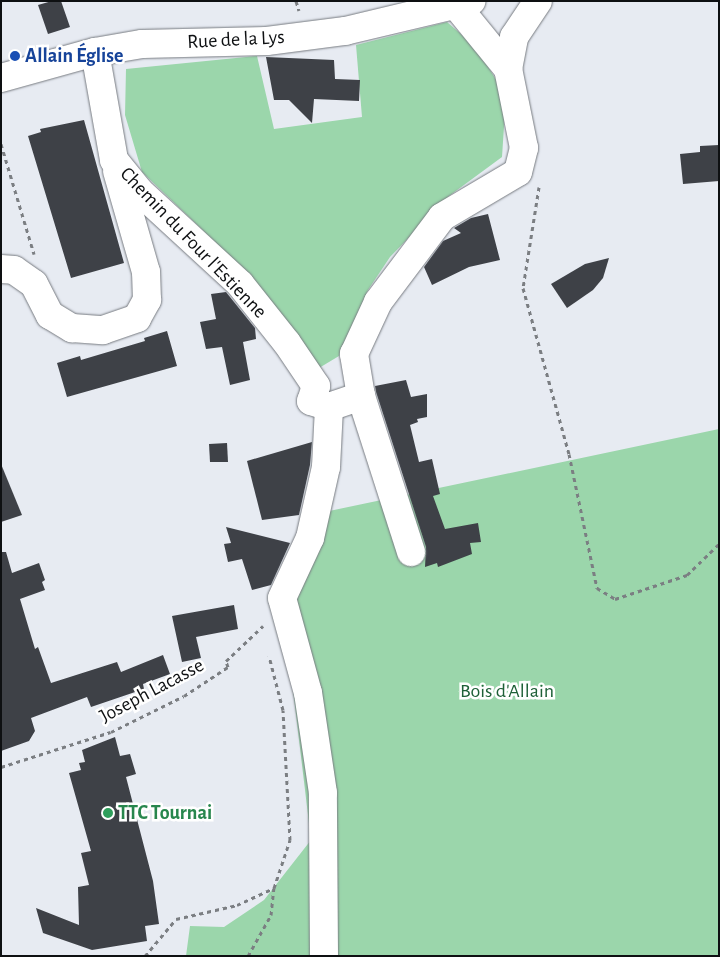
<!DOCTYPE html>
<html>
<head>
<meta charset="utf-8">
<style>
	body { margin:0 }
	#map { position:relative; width:720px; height:957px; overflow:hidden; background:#e7ebf2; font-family:"Alegreya Sans",sans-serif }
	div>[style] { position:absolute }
	.green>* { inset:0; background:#9bd6ab }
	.building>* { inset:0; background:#3e4147 }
	.path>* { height:3px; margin-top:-1.5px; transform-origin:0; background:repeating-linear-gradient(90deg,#7b7e82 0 4px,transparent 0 8px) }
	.roads { filter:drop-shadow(0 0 1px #777b81) drop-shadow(0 0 1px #777b81) }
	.minor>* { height:28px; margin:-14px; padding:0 14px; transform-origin:14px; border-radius:14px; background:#fff }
	.major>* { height:28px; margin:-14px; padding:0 14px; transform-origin:14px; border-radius:14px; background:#fff }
	.dots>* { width:14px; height:14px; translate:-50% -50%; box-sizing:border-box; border:2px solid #fff; border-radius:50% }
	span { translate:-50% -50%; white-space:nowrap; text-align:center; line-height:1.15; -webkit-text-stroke:5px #fff; paint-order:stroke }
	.street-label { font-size:20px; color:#0e1012 }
	.transit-label { font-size:20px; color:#164399; font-weight:700 }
	.left { translate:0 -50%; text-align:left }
	.park-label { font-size:20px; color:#1e6037 }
	.leisure-label { font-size:20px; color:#27864d; font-weight:700 }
	.frame { position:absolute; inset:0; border:2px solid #0e1012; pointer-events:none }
</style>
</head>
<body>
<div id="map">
	<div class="green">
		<div style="clip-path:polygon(447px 22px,476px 47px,506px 96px,502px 157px,449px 196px,390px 257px,368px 290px,339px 356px,319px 368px,238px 264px,142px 172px,125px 115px,126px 69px,257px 56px,274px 129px,362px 117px,356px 45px)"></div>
		<div style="clip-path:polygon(719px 429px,719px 956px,186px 956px,190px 926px,224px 927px,264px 900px,311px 840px,282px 598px,315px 514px)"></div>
	</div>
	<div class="building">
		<div style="clip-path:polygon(52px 1px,61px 1px,70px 27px,48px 34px,38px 5px)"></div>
		<div style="clip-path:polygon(266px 57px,334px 60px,335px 79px,360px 80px,359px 101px,314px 99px,312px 123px,289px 100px,274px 100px)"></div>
		<div style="clip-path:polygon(84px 120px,124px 263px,71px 278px,28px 136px,41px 132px,40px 129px)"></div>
		<div style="clip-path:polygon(719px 145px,719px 181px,683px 184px,680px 154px,700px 152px,700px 146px)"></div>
		<div style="clip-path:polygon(488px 214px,500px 260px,469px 267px,432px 285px,424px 267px,443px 241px,461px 233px,454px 228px,471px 218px)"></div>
		<div style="clip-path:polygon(609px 258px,603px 278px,593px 290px,567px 308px,551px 284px,585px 264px)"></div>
		<div style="clip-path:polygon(226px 292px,255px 328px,256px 339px,243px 342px,250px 380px,230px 385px,222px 347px,206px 349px,200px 322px,216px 319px,211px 294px)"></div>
		<div style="clip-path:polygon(167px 331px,177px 366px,67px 397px,57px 363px,80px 356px,81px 360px,145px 341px,144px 338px)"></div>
		<div style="clip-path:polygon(406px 380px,411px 397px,427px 394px,427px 417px,417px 419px,418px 422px,410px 425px,419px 462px,432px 459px,440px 494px,433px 496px,445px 529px,478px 523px,481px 542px,470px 543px,472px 554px,438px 567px,437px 563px,425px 567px,426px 547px,376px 392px,375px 386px)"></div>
		<div style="clip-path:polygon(312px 442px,310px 465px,299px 515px,262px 520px,247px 461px)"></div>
		<div style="clip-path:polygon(227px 443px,228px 462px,210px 462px,209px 444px)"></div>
		<div style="clip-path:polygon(1px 464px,22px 515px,1px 522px)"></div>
		<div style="clip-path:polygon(226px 527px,290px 543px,271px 585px,252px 590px,242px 559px,228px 562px,224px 544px,231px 543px)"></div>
		<div style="clip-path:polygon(1px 552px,6px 552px,12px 573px,39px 563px,45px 580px,42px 582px,45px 590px,20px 599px,35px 649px,38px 647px,51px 683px,117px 662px,121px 672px,163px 655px,170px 674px,143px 684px,144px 689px,91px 707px,87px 697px,31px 718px,35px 731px,29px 741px,1px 751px)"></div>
		<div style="clip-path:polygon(234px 605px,238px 629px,196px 637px,201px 658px,182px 662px,172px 616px)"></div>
		<div style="clip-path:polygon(115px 737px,120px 756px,130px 754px,136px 774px,126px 777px,153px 881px,159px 924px,145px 926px,147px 941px,92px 950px,43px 933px,36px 908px,79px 925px,78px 887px,89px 885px,81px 853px,91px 851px,69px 773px,81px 770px,79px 763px,85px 762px,82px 750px)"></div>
	</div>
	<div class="path">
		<div style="left:296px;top:1px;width:10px;rotate:73deg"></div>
		<div style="left:1px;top:144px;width:115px;rotate:73.3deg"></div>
		<div style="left:539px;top:187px;width:102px;rotate:99deg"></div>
		<div style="left:523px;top:288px;width:172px;rotate:74.5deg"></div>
		<div style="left:569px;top:454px;width:137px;rotate:78.2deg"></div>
		<div style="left:597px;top:588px;width:21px;rotate:31deg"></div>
		<div style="left:615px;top:599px;width:76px;rotate:-18.4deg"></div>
		<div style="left:687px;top:575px;width:45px;rotate:-44.1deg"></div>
		<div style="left:1px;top:767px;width:115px;rotate:-17.7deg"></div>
		<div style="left:111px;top:732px;width:81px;rotate:-26.3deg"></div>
		<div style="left:184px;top:696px;width:53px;rotate:-33.4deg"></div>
		<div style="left:228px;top:667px;width:6px;rotate:-108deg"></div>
		<div style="left:226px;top:661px;width:51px;rotate:-43.4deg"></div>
		<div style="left:145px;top:956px;width:48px;rotate:-50deg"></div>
		<div style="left:176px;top:919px;width:63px;rotate:-12.9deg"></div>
		<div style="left:237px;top:905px;width:41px;rotate:-24.7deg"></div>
		<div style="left:248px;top:956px;width:47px;rotate:-60.7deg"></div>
		<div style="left:271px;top:915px;width:27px;rotate:-84deg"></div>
		<div style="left:274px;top:888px;width:51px;rotate:-71.6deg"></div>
		<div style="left:290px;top:840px;width:130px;rotate:-93.1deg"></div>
		<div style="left:283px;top:710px;width:56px;rotate:-104.5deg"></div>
	</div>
	<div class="roads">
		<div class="minor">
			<div style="left:455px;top:4px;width:84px;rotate:50.8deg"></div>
			<div style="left:95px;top:52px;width:110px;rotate:80deg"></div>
			<div style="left:114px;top:160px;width:40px;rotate:51deg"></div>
			<div style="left:139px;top:191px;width:137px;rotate:42.6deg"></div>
			<div style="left:240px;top:284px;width:75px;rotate:51.5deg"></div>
			<div style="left:287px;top:343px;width:52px;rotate:56deg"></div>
			<div style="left:316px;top:386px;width:16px;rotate:108deg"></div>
			<div style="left:311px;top:401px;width:19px;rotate:18deg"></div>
			<div style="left:1px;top:269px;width:13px;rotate:4deg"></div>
			<div style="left:14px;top:270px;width:24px;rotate:35deg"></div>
			<div style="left:34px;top:284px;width:35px;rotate:63deg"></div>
			<div style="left:50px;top:315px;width:26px;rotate:31deg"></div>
			<div style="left:72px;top:328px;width:31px;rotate:4deg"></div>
			<div style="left:103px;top:330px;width:36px;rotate:-19deg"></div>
			<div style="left:137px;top:318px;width:21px;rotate:-61deg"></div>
			<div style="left:147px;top:300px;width:28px;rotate:-92deg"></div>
			<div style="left:146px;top:272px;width:105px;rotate:-106deg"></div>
			<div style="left:361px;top:396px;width:164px;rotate:72.2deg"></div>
			<div style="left:324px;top:956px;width:163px;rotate:-90.4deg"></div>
			<div style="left:323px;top:793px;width:101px;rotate:-98.5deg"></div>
			<div style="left:308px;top:693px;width:98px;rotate:-105.3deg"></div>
			<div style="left:282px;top:598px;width:66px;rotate:-65deg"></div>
			<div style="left:310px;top:538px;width:73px;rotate:-77.3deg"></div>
			<div style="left:326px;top:467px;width:60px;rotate:-87.1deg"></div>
			<div style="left:329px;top:407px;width:34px;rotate:-19deg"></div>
			<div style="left:361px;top:396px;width:43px;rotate:-99.5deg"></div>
			<div style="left:354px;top:354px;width:57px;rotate:-65.2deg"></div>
			<div style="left:378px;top:302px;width:106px;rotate:-53deg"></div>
			<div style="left:442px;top:217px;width:88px;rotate:-30.6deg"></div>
			<div style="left:518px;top:172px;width:25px;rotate:-76deg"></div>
			<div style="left:524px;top:148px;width:81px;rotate:-101.4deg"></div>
			<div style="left:508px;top:69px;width:33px;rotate:-79deg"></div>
			<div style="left:514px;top:37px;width:43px;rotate:-56.3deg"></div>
		</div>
		<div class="major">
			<div style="left:1px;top:78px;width:98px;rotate:-15.5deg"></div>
			<div style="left:95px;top:52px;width:48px;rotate:-9.7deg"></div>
			<div style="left:142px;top:44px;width:125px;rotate:-1.4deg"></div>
			<div style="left:267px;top:41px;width:79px;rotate:-7.3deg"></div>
			<div style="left:345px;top:31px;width:130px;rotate:-13.4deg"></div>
		</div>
	</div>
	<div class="dots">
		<div style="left:15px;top:56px;background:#1a4fb4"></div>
		<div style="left:108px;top:813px;background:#2e9e5b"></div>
	</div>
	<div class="street-label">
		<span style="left:236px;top:40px;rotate:-3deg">Rue de la Lys</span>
		<span style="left:193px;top:243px;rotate:46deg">Chemin du Four l'Estienne</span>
		<span style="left:152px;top:691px;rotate:-28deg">Joseph Lacasse</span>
	</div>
	<div class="transit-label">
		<span class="left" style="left:25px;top:56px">Allain Église</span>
	</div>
	<div class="park-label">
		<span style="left:507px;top:691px">Bois d'Allain</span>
	</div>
	<div class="leisure-label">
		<span class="left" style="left:118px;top:813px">TTC Tournai</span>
	</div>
	<div class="frame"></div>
</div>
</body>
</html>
